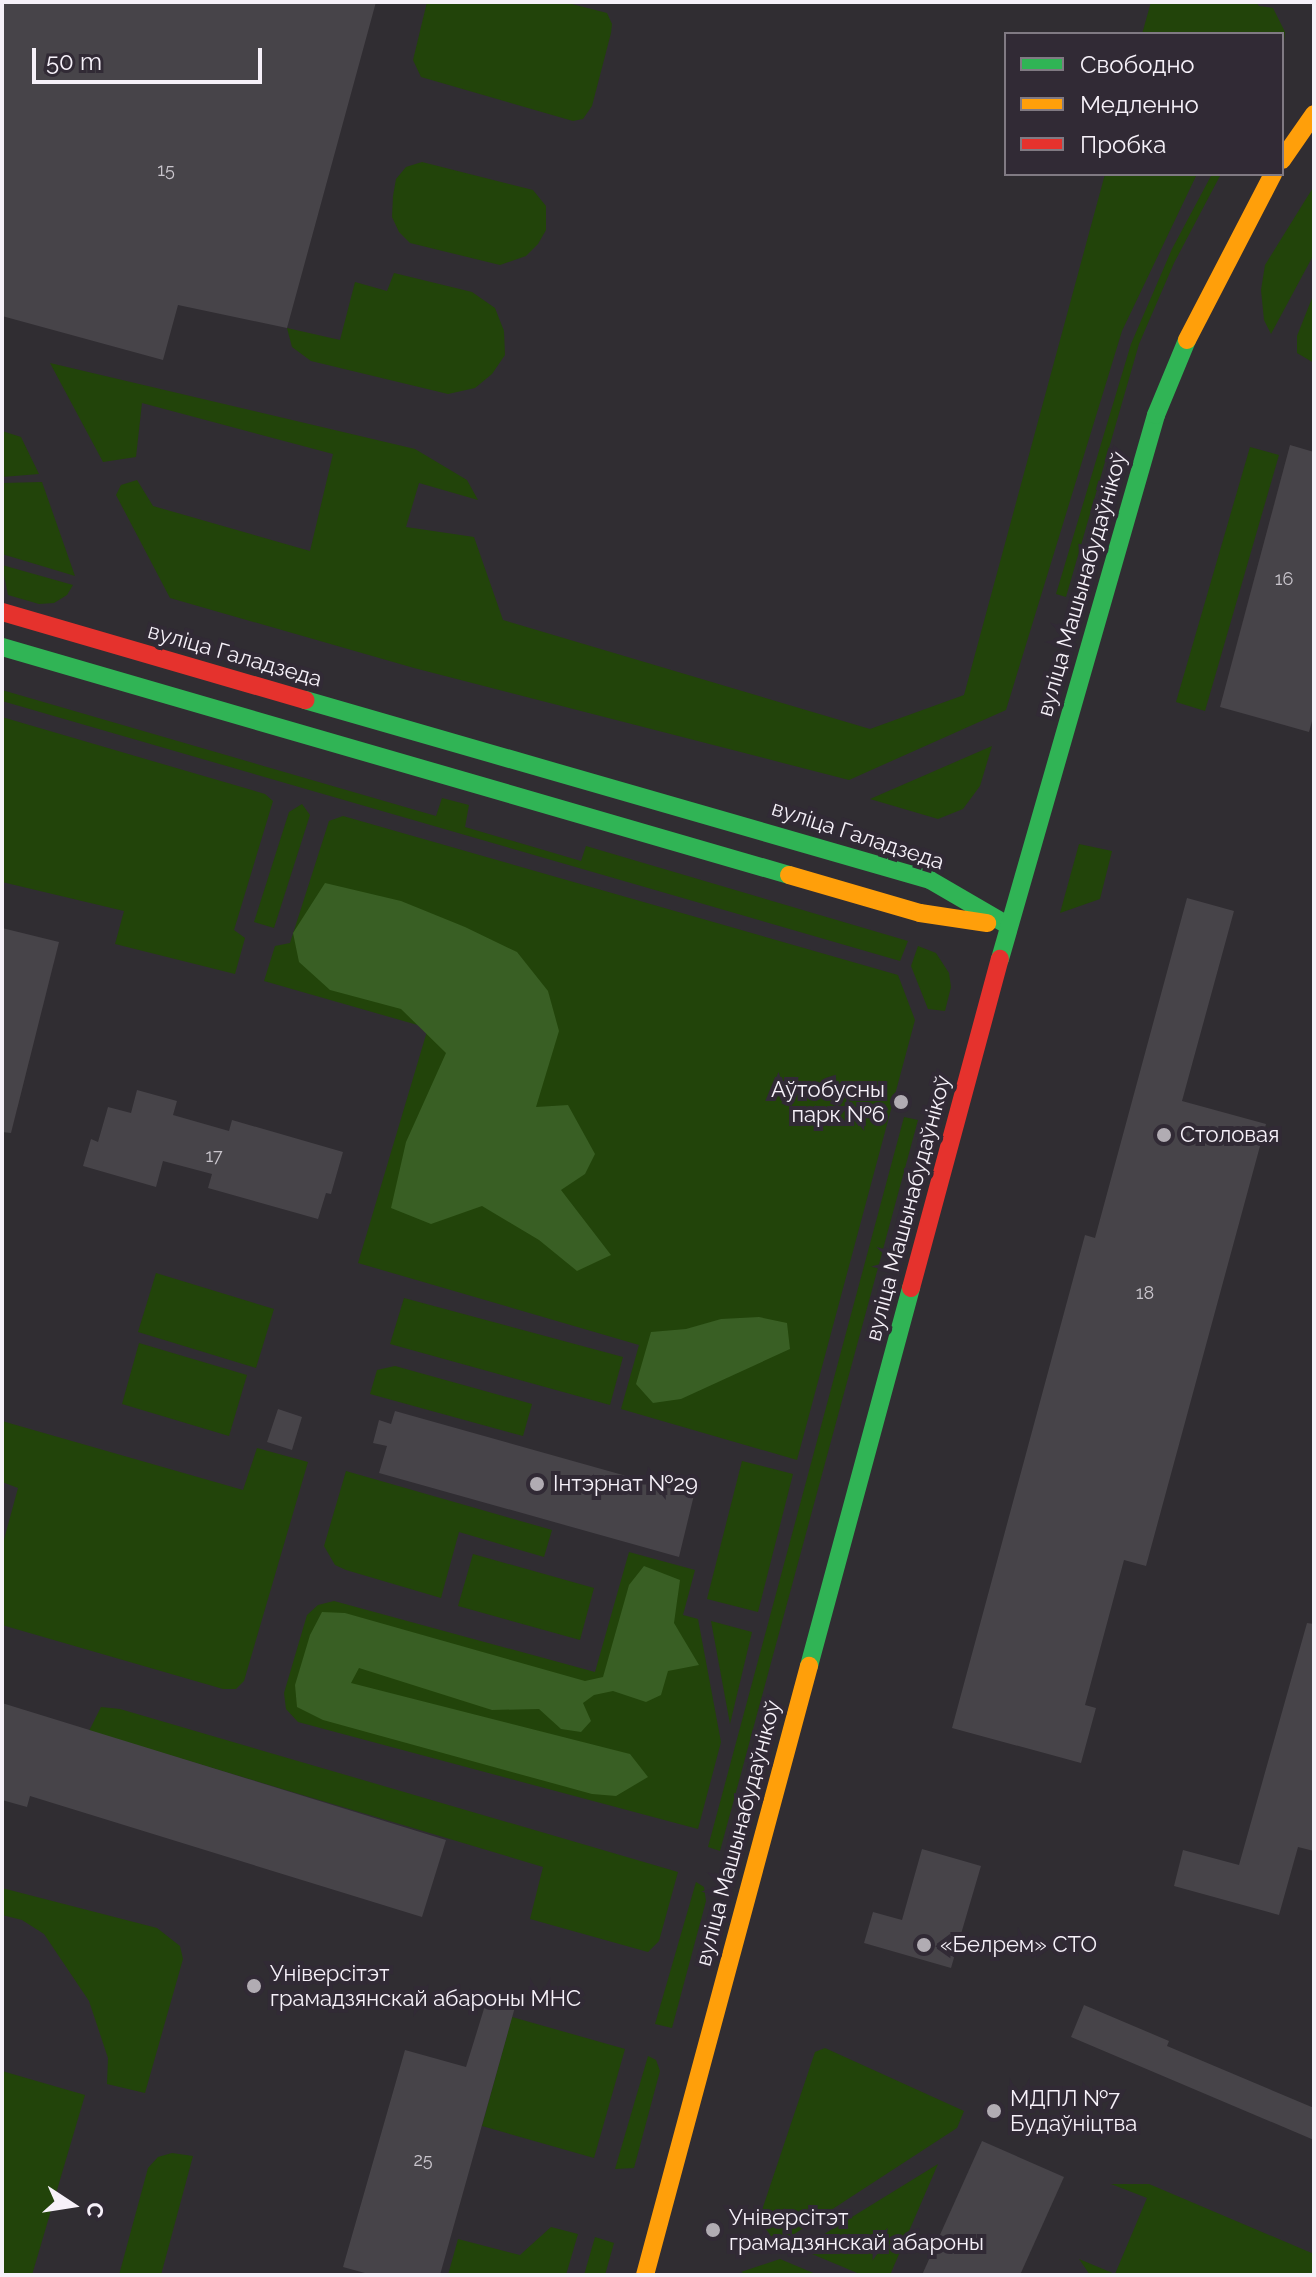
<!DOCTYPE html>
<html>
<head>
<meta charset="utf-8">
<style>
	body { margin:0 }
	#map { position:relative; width:1316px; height:2277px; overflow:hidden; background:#302d32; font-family:Raleway,sans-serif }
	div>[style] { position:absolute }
	.green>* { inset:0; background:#22440a }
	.forest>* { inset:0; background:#395f24 }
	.building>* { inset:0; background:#474449 }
	.fast>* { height:18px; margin:-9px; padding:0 9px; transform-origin:9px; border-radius:9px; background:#30b455 }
	.slow>* { height:18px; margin:-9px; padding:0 9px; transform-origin:9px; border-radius:9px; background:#ff9f0a }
	.jam>* { height:18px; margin:-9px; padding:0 9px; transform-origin:9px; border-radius:9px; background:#e5322d }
	.dots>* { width:22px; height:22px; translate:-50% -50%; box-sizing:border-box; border:4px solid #312a35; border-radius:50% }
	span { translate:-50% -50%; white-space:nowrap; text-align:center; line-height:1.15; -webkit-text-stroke:8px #312a35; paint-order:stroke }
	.number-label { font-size:18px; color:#cac6cd }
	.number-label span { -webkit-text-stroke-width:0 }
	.street-label { font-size:22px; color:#f6f1f9 }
	.poi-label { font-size:22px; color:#f6f1f9 }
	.right { translate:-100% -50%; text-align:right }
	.left { translate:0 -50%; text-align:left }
	.frame { position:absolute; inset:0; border:4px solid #f6f1f9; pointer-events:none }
	.legend { position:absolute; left:1004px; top:32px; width:280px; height:144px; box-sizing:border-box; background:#312a35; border:2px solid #807a83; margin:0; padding:10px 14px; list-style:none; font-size:24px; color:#f6f1f9 }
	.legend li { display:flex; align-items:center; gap:16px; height:40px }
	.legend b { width:40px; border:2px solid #807a83 }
	.north { position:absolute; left:32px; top:2165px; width:80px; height:80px; -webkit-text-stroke:6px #312a35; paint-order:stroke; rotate:102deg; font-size:22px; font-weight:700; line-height:32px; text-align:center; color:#f6f1f9 }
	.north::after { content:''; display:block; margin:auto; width:28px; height:36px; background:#f6f1f9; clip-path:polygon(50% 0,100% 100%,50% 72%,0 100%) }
	.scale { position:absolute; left:32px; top:48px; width:230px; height:36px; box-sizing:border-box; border:4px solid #f6f1f9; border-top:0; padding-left:10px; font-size:24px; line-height:28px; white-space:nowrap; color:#f6f1f9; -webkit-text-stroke:6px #312a35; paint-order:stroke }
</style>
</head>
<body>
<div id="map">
	<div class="green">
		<div style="clip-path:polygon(427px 2px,564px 2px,607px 13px,612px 24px,611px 33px,592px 106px,583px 119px,573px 121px,421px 77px,413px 60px)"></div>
		<div style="clip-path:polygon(1151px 2px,1256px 2px,1259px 6px,1273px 8px,1285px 32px,1284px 42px,1282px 45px,1282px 34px,1142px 34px)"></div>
		<div style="clip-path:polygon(422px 162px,533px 190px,546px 206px,546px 230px,538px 244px,526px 256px,500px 265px,410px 243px,399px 232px,392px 217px,393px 196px,396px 179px,406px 167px)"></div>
		<div style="clip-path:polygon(1105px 174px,1197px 174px,1122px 331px,1006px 710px,849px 780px,414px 668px,170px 598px,116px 495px,121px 485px,137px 480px,153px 506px,310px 551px,333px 454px,142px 403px,136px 457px,103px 462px,50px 363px,415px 449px,467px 480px,478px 500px,419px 483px,406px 527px,474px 537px,503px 620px,870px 729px,964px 695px)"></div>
		<div style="clip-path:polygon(1212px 174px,1221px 174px,1174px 263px,1139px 344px,1066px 597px,1056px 594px,1131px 344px,1172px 249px)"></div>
		<div style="clip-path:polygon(1314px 186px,1314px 254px,1271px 334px,1264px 320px,1261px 290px,1265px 265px)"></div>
		<div style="clip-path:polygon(394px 273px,472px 292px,495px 308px,504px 331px,505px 355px,492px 374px,475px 388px,448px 394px,311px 361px,292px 347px,287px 328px,340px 340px,355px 282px,387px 291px)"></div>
		<div style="clip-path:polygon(1314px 293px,1314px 363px,1297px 353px,1297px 336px)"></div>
		<div style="clip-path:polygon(2px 431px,21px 437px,39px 474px,2px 477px)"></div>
		<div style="clip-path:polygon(1250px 447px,1279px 455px,1205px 711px,1176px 702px)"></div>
		<div style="clip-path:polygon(42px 482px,75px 576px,2px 554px,2px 483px)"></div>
		<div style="clip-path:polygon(2px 565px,73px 585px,67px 595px,54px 603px,39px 604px,8px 595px)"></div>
		<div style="clip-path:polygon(2px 690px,436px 816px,442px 798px,469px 805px,465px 827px,581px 861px,586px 846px,908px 941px,900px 961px,2px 701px)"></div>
		<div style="clip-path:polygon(2px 717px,265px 794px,273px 801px,234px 930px,245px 938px,235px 974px,115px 944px,124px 911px,2px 882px)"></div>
		<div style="clip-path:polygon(992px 746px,980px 786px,963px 809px,938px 819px,870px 799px)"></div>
		<div style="clip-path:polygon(302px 804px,310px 815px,274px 928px,254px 922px,289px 812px)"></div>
		<div style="clip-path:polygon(343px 816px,898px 975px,915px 1020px,797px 1460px,621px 1409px,639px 1345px,358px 1263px,428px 1028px,264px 981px,275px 946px,290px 943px,329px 821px)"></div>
		<div style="clip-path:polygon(1079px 844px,1112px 851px,1100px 899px,1060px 913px)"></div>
		<div style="clip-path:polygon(918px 946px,936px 953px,949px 973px,951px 987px,945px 1011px,928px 1009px,911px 966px)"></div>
		<div style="clip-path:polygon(904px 1117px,918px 1120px,720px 1851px,708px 1847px)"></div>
		<div style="clip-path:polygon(156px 1273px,274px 1309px,256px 1368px,138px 1332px)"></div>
		<div style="clip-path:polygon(404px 1298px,623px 1357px,610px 1405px,390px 1344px)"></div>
		<div style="clip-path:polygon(139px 1343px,247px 1375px,229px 1436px,122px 1404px)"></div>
		<div style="clip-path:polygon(395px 1366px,532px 1404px,523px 1436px,370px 1394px,377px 1370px)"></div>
		<div style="clip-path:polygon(2px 1421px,243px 1490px,257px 1448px,308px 1462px,244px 1681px,236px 1689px,223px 1689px,2px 1625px,2px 1547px,18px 1488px,2px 1482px)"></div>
		<div style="clip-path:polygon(742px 1461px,793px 1474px,758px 1612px,707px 1599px)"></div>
		<div style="clip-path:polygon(346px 1471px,552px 1530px,544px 1557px,459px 1532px,441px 1598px,346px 1570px,335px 1565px,324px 1546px)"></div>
		<div style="clip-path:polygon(629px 1552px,695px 1570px,683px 1615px,698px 1619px,721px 1742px,698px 1829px,298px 1722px,286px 1709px,284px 1693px,307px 1615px,318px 1605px,334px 1601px,595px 1672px)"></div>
		<div style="clip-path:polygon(473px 1554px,594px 1588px,580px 1640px,458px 1606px)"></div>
		<div style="clip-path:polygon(711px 1621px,752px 1632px,730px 1724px)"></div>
		<div style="clip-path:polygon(101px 1707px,120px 1709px,678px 1872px,659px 1941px,648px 1952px,530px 1919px,543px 1867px,89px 1731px)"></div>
		<div style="clip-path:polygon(696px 1882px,704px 1887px,706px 1901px,672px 2028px,655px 2024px)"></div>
		<div style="clip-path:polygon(2px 1888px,157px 1928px,180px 1946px,183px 1959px,145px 2093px,107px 2084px,108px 2058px,89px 2001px,44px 1934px,22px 1920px,2px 1915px)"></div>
		<div style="clip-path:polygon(512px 2017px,625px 2049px,594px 2158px,482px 2126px)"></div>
		<div style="clip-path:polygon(825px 2048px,964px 2111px,957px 2128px,785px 2240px,771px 2236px,759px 2219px,815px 2052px)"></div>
		<div style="clip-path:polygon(648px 2056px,656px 2060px,660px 2071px,634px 2168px,615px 2169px)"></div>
		<div style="clip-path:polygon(2px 2071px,85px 2095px,32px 2275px,2px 2275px)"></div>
		<div style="clip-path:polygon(172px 2153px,193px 2156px,161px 2275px,119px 2275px,148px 2168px,158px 2157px)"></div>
		<div style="clip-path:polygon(938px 2164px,890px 2275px,862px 2275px,800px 2249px)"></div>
		<div style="clip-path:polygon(1111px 2184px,1149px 2184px,1314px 2254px,1314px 2275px,1090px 2275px,1079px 2259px,1115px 2274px,1147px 2198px)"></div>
		<div style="clip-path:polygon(551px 2227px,578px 2234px,566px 2275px,448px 2275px,458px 2239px,520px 2255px)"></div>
		<div style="clip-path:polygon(595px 2237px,614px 2243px,605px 2275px,584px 2275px)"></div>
		<div style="clip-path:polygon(780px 2259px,818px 2275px,748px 2275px,741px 2272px)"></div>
	</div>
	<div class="forest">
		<div style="clip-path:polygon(325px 883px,401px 901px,465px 927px,517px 952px,548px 991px,559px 1031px,536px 1107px,568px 1105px,595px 1154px,585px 1174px,561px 1190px,611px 1255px,577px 1271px,539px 1240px,482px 1206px,431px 1224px,391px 1208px,406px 1142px,446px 1053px,401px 1009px,330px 990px,299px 962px,293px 933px)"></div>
		<div style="clip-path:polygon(759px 1317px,787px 1323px,790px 1349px,681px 1399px,653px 1403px,636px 1384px,651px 1332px,686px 1329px,721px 1319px)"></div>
		<div style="clip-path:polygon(644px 1566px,680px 1580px,674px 1623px,699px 1665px,668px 1671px,661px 1695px,646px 1702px,613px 1691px,594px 1695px,583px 1703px,591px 1721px,581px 1732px,561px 1729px,539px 1709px,492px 1710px,359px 1668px,351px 1683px,630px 1754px,648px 1777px,616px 1796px,592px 1794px,323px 1720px,297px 1707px,295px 1685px,310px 1635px,322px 1612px,345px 1613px,585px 1681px,603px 1677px,629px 1585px)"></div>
	</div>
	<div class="building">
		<div style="clip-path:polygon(2px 2px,376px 2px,287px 328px,178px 305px,163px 360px,2px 316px)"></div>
		<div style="clip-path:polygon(1290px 445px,1314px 452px,1314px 714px,1309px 732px,1220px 707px)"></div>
		<div style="clip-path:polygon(1187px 898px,1234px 911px,1182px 1101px,1266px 1124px,1146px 1566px,1124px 1560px,1085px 1705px,1096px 1708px,1081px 1763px,952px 1728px,1085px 1235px,1095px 1238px)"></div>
		<div style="clip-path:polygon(2px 928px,59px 942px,11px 1133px,2px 1132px)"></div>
		<div style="clip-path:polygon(137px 1090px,177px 1101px,173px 1115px,229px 1131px,232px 1120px,343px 1152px,331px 1194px,326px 1193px,318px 1219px,208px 1188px,212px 1174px,163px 1161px,156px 1187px,83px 1166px,91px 1139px,98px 1142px,108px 1107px,131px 1113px)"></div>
		<div style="clip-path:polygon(278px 1409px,302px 1417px,292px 1450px,267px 1442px)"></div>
		<div style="clip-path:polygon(395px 1411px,694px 1495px,679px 1557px,379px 1473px,387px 1446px,373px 1443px,379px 1420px,391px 1424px)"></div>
		<div style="clip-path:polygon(1307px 1623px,1314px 1624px,1314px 1851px,1298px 1847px,1279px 1915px,1174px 1886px,1183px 1850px,1239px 1865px)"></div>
		<div style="clip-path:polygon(2px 1703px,446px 1840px,422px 1917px,30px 1796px,27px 1807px,2px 1800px)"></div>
		<div style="clip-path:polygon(922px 1849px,981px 1866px,951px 1968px,864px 1943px,873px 1912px,902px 1920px)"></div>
		<div style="clip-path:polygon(487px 1999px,515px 2007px,440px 2275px,372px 2275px,343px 2267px,405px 2050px,466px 2067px)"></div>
		<div style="clip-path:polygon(1084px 2005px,1169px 2041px,1167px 2046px,1314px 2108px,1314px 2140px,1071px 2037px)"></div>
		<div style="clip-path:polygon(982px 2141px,1064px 2177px,1020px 2275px,922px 2275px)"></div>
	</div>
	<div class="fast">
		<div style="left:2px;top:647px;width:819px;rotate:16.16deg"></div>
		<div style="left:305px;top:700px;width:650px;rotate:16.07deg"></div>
		<div style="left:930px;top:880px;width:91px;rotate:30.2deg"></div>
		<div style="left:1000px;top:959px;width:566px;rotate:-74deg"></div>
		<div style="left:1156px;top:415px;width:81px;rotate:-67.5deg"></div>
		<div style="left:809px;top:1666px;width:392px;rotate:-74.9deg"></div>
	</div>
	<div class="slow">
		<div style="left:1282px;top:160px;width:56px;rotate:-55.2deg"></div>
		<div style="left:1187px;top:340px;width:187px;rotate:-62.6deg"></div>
		<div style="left:789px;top:875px;width:136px;rotate:16.2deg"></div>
		<div style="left:920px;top:913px;width:68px;rotate:8.5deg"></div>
		<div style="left:645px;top:2275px;width:631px;rotate:-74.93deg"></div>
	</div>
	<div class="jam">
		<div style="left:2px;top:612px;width:316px;rotate:16.2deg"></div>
		<div style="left:911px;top:1288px;width:341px;rotate:-74.9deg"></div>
	</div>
	<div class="dots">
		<div style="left:901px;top:1102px;background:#b1acb3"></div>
		<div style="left:1164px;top:1135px;background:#b1acb3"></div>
		<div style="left:537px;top:1484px;background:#b1acb3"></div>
		<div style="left:924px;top:1945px;background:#b1acb3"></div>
		<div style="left:254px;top:1986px;background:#b1acb3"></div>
		<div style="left:994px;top:2111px;background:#b1acb3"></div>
		<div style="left:713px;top:2230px;background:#b1acb3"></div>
	</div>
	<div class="number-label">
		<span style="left:166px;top:170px">15</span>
		<span style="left:1284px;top:579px">16</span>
		<span style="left:214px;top:1156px">17</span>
		<span style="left:1145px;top:1293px">18</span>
		<span style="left:423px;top:2160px">25</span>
	</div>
	<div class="street-label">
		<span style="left:1082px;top:584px;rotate:-74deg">вуліца Машынабудаўнікоў</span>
		<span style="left:235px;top:655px;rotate:16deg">вуліца Галадзеда</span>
		<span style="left:858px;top:835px;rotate:18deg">вуліца Галадзеда</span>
		<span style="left:908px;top:1208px;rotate:-75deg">вуліца Машынабудаўнікоў</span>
		<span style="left:738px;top:1833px;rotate:-75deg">вуліца Машынабудаўнікоў</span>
	</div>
	<div class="poi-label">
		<span class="right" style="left:885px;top:1102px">Аўтобусны<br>парк №6</span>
		<span class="left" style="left:1180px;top:1135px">Столовая</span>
		<span class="left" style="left:553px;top:1484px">Інтэрнат №29</span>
		<span class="left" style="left:940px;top:1945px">«Белрем» СТО</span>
		<span class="left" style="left:270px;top:1986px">Універсітэт<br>грамадзянскай абароны МНС</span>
		<span class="left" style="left:1010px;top:2111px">МДПЛ №7<br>Будаўніцтва</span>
		<span class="left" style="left:729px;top:2230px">Універсітэт<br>грамадзянскай абароны</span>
	</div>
	<div class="frame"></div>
	<ul class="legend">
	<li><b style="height:10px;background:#30b455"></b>Свободно</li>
	<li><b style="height:10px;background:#ff9f0a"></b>Медленно</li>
	<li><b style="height:10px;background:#e5322d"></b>Пробка</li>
	</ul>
	<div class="north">С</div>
	<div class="scale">50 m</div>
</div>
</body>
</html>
